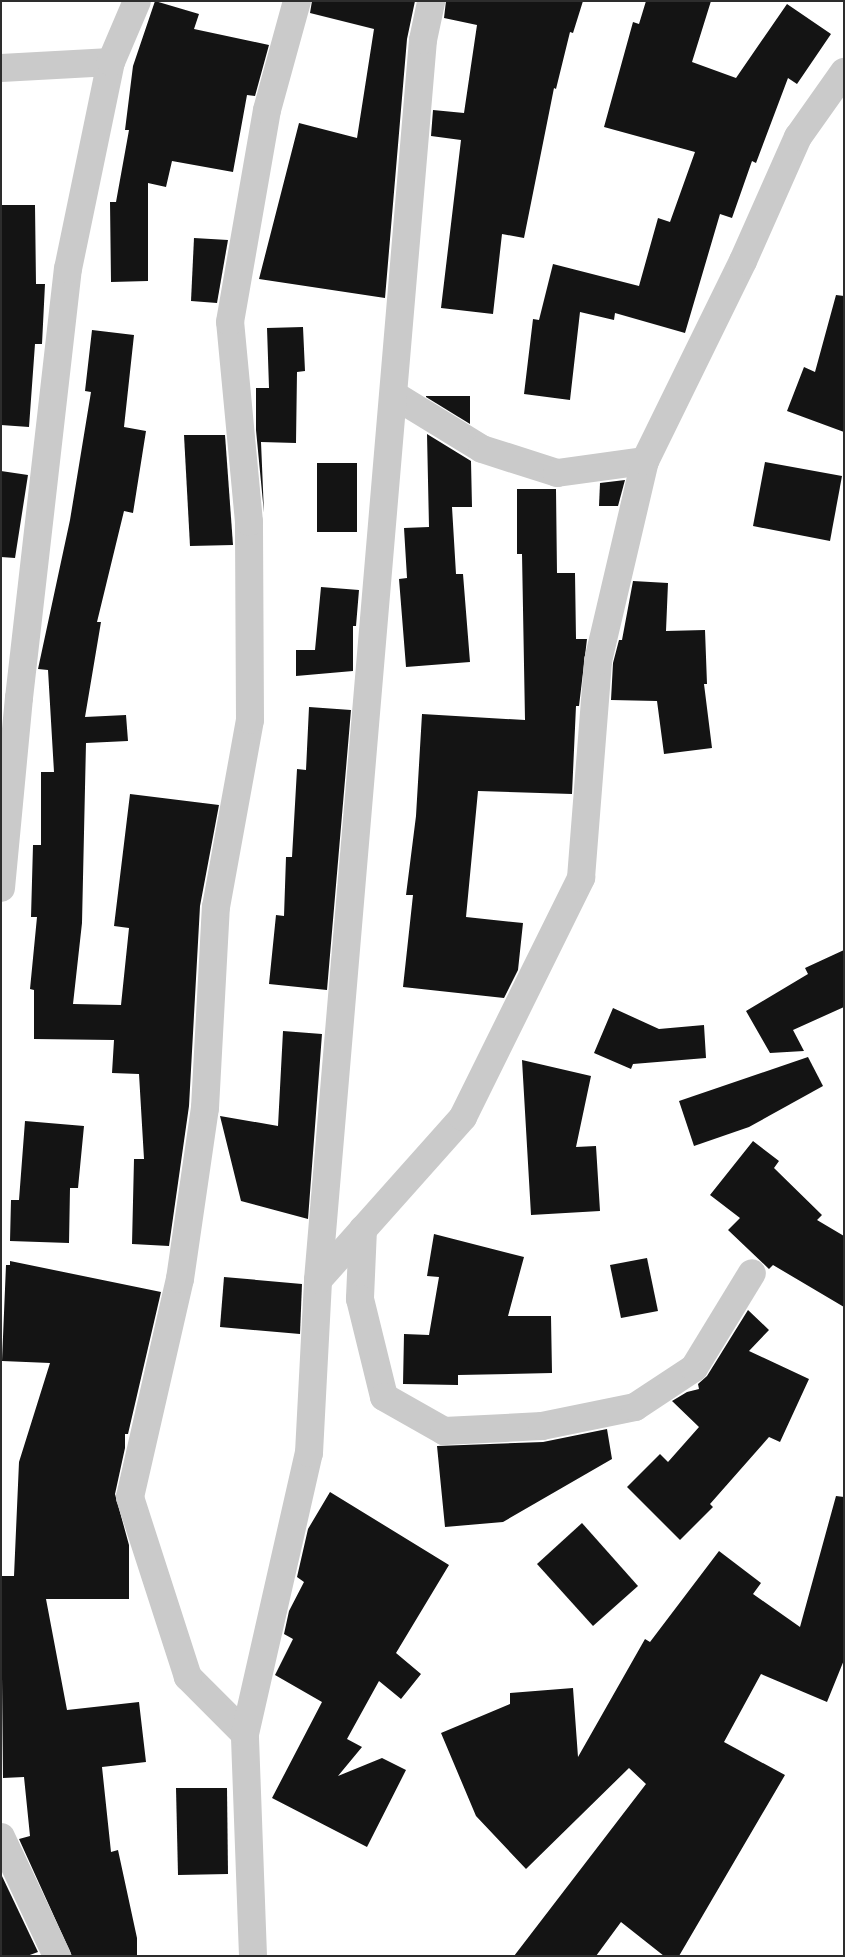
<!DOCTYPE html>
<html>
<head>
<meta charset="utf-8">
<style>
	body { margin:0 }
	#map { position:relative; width:845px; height:1957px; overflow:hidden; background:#fff; font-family:"Varela Round",sans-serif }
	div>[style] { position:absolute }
	.building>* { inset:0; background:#141414 }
	.minor>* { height:28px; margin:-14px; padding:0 14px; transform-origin:14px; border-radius:14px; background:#cacaca }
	span { translate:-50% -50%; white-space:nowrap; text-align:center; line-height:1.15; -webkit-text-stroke:5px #fff; paint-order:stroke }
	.frame { position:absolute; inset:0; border:2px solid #2d2d2d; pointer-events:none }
</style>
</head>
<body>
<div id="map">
	<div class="building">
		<div style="clip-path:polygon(155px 1px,199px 14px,194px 29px,269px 45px,255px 96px,247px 95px,233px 172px,172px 161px,166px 187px,148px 183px,148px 281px,111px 282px,110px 202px,116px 202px,129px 130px,125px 130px,133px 66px)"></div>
		<div style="clip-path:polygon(312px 1px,415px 1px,407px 39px,385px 298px,259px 279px,299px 123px,357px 138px,374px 29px,310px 13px)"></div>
		<div style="clip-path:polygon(446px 1px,583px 1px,573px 33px,570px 32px,556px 89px,554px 88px,524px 238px,502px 234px,493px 314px,441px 308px,461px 140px,431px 136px,433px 110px,464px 113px,477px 25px,444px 18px)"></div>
		<div style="clip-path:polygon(646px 1px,711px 1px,692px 62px,736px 78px,787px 4px,831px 34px,797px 84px,788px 78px,756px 163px,752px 161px,732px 218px,720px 214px,685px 333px,615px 313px,614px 320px,580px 312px,570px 400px,524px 394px,533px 319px,539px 320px,553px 264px,639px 286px,658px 218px,670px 222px,695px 152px,604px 127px,633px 22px,639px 24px)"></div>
		<div style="clip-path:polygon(1px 205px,35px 205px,36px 284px,45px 284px,42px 344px,35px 344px,29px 427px,1px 425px)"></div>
		<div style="clip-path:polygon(194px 238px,228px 240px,217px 303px,191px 301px)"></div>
		<div style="clip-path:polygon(836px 295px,844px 296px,844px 432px,787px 411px,804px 367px,815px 372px)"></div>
		<div style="clip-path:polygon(303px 327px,305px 371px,297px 372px,296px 443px,261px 442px,264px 513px,256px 430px,256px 388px,269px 388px,267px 328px)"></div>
		<div style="clip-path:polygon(92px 330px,134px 335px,124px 427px,146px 431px,133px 513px,124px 511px,97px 622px,101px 622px,85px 717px,126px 715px,128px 741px,86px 743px,82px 923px,73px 1004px,121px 1005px,129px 928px,114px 926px,130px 794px,219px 805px,200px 906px,189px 1106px,169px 1246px,132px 1244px,134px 1159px,144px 1159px,139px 1074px,112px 1073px,114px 1040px,34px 1039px,34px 990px,30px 989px,37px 917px,31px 917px,33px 845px,41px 845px,41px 772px,54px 772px,48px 670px,38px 669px,70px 520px,91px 392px,85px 391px)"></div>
		<div style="clip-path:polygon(426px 396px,470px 396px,470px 424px,426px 397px)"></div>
		<div style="clip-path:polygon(427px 434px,471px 461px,472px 507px,452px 507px,456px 574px,463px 574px,470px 662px,406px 667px,399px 579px,407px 578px,404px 528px,429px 527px)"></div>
		<div style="clip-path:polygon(184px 435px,225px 435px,233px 545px,190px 546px)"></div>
		<div style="clip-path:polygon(765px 462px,842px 476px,830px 541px,753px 526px)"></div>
		<div style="clip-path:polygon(317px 463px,357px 463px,357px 532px,317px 532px)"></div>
		<div style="clip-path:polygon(1px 471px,28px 475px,15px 558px,1px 557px)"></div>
		<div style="clip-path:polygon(625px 480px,618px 506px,599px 506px,600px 483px)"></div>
		<div style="clip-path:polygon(517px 489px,556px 489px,557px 573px,575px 573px,576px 639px,587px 639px,579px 706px,576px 706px,572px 794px,478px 791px,466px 917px,523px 923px,518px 970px,504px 998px,403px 987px,413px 895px,406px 895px,416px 816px,422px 714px,525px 720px,522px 554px,517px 554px)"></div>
		<div style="clip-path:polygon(633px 581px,668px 583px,666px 631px,705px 630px,707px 684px,704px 684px,712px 748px,664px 754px,657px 701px,611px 700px,613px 663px,619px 640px,622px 640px)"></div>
		<div style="clip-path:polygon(321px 587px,359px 590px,356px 626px,353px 626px,353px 671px,296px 676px,296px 650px,315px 650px)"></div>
		<div style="clip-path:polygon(309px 707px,351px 710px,327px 990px,269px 984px,276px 915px,284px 916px,286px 857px,292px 857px,297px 769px,306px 770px)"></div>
		<div style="clip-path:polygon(844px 950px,844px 1007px,793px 1030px,804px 1051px,770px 1053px,746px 1011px,808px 974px,805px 968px)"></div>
		<div style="clip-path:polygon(613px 1008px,659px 1029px,704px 1025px,706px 1058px,633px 1064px,631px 1069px,594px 1053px)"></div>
		<div style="clip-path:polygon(283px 1031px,322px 1034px,308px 1219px,241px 1201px,220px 1116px,278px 1126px)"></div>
		<div style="clip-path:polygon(808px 1057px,823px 1086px,749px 1127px,694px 1146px,679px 1101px)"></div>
		<div style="clip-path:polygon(522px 1060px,591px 1076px,576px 1147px,596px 1146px,600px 1211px,531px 1215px)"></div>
		<div style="clip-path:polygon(25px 1121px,84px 1126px,78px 1188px,70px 1188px,69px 1243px,10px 1241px,11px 1200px,19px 1200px)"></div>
		<div style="clip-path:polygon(753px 1141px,779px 1161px,774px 1168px,822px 1215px,817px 1220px,844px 1236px,844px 1307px,773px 1265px,769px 1269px,728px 1230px,740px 1218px,710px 1195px)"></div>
		<div style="clip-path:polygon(434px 1234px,524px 1257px,508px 1316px,551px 1316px,552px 1373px,458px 1375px,458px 1385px,403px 1384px,404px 1334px,429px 1335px,439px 1277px,427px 1276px)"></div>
		<div style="clip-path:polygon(647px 1258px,658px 1311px,621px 1318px,610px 1265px)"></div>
		<div style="clip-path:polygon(10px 1261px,161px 1292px,128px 1434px,125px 1434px,125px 1448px,115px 1494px,129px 1545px,129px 1599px,46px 1599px,67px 1710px,139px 1702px,146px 1762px,102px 1767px,111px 1852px,118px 1850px,137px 1938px,137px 1956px,72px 1956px,19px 1839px,30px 1836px,24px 1777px,3px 1778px,1px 1576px,14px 1576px,19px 1462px,50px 1363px,2px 1361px,6px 1265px,10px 1265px)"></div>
		<div style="clip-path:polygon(224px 1277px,302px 1284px,300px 1334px,220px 1327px)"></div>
		<div style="clip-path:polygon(748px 1310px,769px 1330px,749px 1351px,809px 1379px,780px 1442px,769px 1437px,710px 1504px,713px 1507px,680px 1540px,627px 1487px,660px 1454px,668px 1462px,699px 1427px,672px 1401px,687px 1392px,699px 1389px,698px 1384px,707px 1376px)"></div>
		<div style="clip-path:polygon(607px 1429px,612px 1459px,503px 1522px,445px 1527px,437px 1446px,543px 1442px)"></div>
		<div style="clip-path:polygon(330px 1492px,449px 1565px,396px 1653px,421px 1674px,401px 1699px,379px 1681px,347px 1739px,362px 1747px,338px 1776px,382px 1758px,406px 1770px,367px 1847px,272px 1798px,322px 1702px,275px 1675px,293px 1639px,284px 1634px,289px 1611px,304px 1582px,297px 1577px,308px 1529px)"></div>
		<div style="clip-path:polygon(836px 1496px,844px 1497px,844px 1660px,827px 1702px,761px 1674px,724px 1742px,785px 1775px,679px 1956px,664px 1956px,621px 1922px,596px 1956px,514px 1956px,646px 1784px,629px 1768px,526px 1869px,476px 1816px,441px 1733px,510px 1704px,510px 1693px,573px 1688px,578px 1757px,645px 1639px,650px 1642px,719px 1551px,761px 1583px,753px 1594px,800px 1627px)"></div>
		<div style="clip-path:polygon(582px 1523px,638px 1586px,593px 1626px,537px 1564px)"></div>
		<div style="clip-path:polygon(176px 1788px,227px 1788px,228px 1874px,178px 1875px)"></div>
		<div style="clip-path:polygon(1px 1874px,38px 1952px,27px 1956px,1px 1956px)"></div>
	</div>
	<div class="minor">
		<div style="left:1px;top:68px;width:110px;rotate:-3.1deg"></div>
		<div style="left:394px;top:395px;width:103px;rotate:31.5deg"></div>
		<div style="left:482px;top:449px;width:79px;rotate:17.7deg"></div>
		<div style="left:557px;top:473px;width:89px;rotate:-7.8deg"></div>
		<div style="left:1px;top:888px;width:191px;rotate:-84.6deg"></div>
		<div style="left:19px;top:698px;width:432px;rotate:-83.5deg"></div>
		<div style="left:68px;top:269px;width:211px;rotate:-78.3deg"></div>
		<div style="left:111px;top:62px;width:66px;rotate:-66.9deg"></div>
		<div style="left:363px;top:1229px;width:70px;rotate:92.5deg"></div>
		<div style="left:360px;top:1299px;width:101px;rotate:76.2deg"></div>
		<div style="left:384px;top:1397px;width:69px;rotate:29.5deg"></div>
		<div style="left:444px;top:1431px;width:98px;rotate:-2.9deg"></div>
		<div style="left:542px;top:1426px;width:95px;rotate:-11.5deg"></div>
		<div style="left:635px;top:1407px;width:71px;rotate:-33.5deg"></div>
		<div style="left:694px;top:1368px;width:111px;rotate:-58.6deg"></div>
		<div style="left:318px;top:1280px;width:1244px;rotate:-85.16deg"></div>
		<div style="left:423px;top:40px;width:40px;rotate:-78deg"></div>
		<div style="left:245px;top:1734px;width:81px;rotate:-135deg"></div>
		<div style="left:188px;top:1677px;width:189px;rotate:-107.9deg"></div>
		<div style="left:130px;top:1497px;width:224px;rotate:-77.1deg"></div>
		<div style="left:180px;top:1279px;width:173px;rotate:-81.7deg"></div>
		<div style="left:205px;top:1108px;width:201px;rotate:-86.9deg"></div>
		<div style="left:216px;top:907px;width:190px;rotate:-79.7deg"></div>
		<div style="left:250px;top:720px;width:198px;rotate:-90.3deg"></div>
		<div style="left:249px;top:522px;width:201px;rotate:-95.4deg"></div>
		<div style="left:230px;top:322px;width:215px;rotate:-80.1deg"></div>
		<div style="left:267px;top:110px;width:113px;rotate:-74.6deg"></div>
		<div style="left:1px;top:1837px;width:132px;rotate:64.8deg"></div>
		<div style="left:253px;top:1956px;width:222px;rotate:-92.1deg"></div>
		<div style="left:245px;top:1734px;width:288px;rotate:-77.2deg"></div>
		<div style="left:309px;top:1453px;width:173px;rotate:-87deg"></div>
		<div style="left:318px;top:1280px;width:218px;rotate:-48.3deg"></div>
		<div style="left:463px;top:1117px;width:267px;rotate:-63.7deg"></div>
		<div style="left:581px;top:878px;width:218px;rotate:-85.5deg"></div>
		<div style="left:598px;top:661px;width:205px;rotate:-76.8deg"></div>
		<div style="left:645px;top:461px;width:223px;rotate:-63.9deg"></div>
		<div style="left:743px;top:261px;width:136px;rotate:-66.1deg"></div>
		<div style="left:798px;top:137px;width:80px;rotate:-54.7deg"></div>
	</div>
	<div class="frame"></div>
</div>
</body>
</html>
